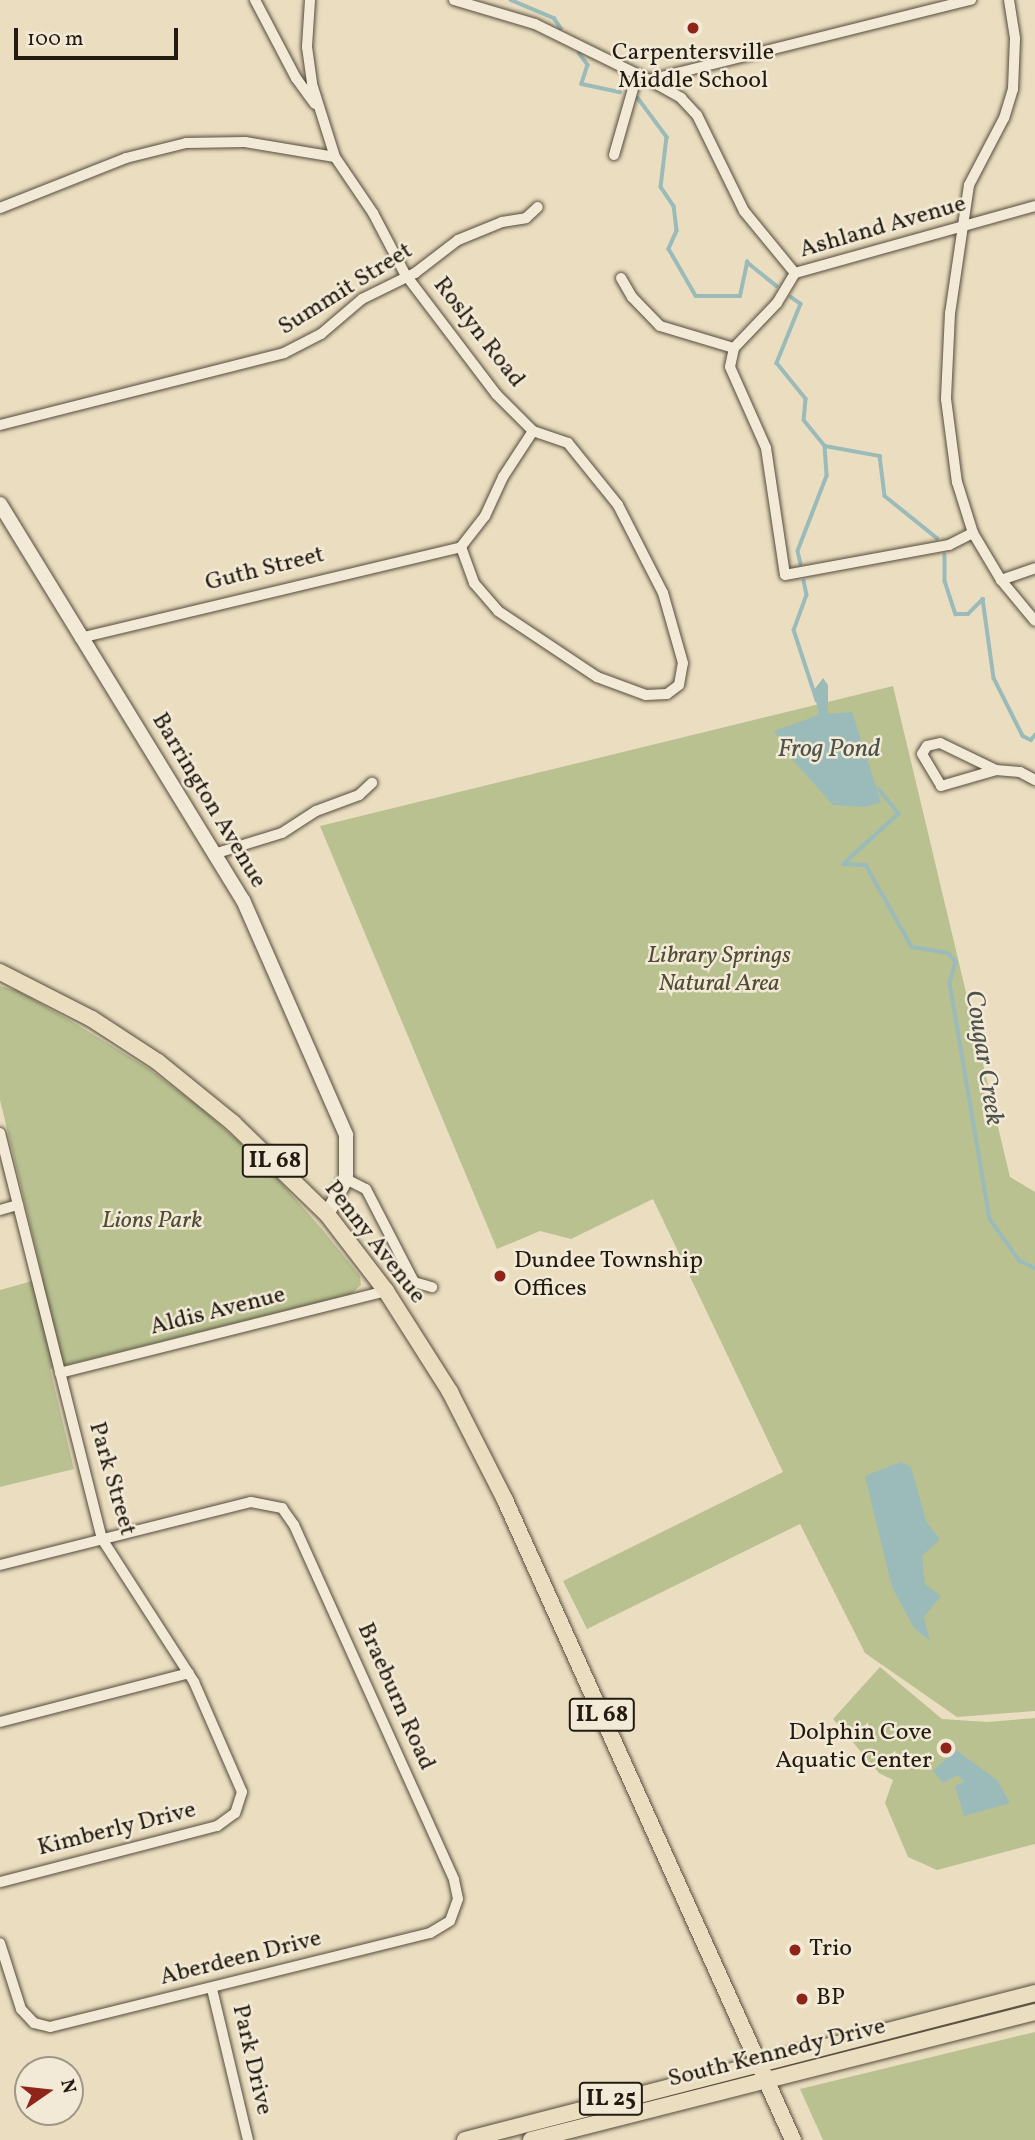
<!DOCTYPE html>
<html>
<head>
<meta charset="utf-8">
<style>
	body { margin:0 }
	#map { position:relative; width:1035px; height:2140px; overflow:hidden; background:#ebdec0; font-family:Vollkorn,serif }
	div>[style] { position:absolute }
	.green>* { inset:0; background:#b9c191 }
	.water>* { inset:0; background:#9abbb9 }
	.stream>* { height:3.5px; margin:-1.75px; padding:0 1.75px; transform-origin:1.75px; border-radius:1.75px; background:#9abbb9 }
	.roads { filter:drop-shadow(0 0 2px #554c3d) drop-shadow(0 0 2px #554c3d) }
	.street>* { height:10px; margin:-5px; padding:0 5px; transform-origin:5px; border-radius:5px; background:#f2ead6 }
	.secondary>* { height:14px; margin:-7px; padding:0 7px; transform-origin:7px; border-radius:7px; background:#f2ead6 }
	.primary>* { height:16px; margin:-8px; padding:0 8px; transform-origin:8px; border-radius:8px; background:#ebdec0 }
	.dots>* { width:19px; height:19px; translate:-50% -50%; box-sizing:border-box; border:4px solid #f2ead6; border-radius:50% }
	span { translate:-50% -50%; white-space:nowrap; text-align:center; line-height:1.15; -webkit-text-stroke:5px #f2ead6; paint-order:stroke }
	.shield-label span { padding:2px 5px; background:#f2ead6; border:2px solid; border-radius:5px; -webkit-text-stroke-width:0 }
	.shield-label { font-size:23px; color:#231b11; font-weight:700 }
	.poi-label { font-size:24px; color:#231b11 }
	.left { translate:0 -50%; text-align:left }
	.right { translate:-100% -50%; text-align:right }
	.street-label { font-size:24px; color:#231b11 }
	.park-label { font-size:24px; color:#504d37; font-style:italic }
	.water-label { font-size:26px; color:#4d534c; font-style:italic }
	.north { position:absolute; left:14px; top:2056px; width:70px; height:70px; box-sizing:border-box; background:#f2ead6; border:2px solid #9f9787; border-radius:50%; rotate:76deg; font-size:19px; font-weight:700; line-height:28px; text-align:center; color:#231b11 }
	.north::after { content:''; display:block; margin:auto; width:24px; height:32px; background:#8f2418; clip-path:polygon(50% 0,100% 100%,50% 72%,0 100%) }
	.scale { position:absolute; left:14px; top:28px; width:164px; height:32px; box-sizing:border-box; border:4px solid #231b11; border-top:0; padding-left:9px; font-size:21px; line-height:24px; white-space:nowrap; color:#231b11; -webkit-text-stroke:5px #f2ead6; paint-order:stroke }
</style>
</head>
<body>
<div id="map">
	<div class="green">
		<div style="clip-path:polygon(893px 686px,1010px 1177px,1035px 1192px,1035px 1711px,957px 1717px,865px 1653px,800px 1524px,587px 1629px,563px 1581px,783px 1472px,653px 1199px,571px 1239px,540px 1231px,497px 1249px,320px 826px)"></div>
		<div style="clip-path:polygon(0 986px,18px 991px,71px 1021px,148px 1068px,202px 1109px,267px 1167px,322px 1229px,360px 1276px,361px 1285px,351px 1294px,50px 1369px,74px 1469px,0 1487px,0 1290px,43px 1278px,0 1100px)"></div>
		<div style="clip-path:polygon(880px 1667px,942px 1719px,987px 1722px,1035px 1718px,1035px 1844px,937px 1870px,908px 1857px,885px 1803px,893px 1780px,879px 1773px,833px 1719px)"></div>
		<div style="clip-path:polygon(1035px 2032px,1035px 2140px,823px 2140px,800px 2089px)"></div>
	</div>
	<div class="water">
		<div style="clip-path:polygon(823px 678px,828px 685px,828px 714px,852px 712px,881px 802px,866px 807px,833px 805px,791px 758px,774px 731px,819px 715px,814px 690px)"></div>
		<div style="clip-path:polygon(901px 1462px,911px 1467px,926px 1521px,940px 1539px,922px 1556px,925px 1584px,941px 1596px,924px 1617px,930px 1641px,914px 1628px,892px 1587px,865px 1476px)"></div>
		<div style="clip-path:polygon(956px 1750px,997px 1780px,1010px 1803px,964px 1816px,955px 1786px,964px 1782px,958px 1775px,943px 1783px,933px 1771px)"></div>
	</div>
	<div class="stream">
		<div style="left:511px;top:0;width:47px;rotate:22.7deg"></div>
		<div style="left:554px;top:18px;width:12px;rotate:55deg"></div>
		<div style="left:579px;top:53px;width:15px;rotate:53deg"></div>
		<div style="left:588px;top:65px;width:20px;rotate:108deg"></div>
		<div style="left:582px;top:84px;width:39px;rotate:12deg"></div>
		<div style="left:638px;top:98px;width:49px;rotate:53.4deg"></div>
		<div style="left:667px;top:137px;width:50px;rotate:96.8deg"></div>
		<div style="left:661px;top:187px;width:23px;rotate:56deg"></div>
		<div style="left:674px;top:206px;width:25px;rotate:83deg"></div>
		<div style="left:677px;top:231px;width:20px;rotate:114deg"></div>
		<div style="left:669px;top:249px;width:54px;rotate:60.1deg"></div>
		<div style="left:696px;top:296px;width:44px"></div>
		<div style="left:740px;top:296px;width:35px;rotate:-78deg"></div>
		<div style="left:747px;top:262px;width:38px;rotate:39deg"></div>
		<div style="left:791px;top:297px;width:12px;rotate:35deg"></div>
		<div style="left:801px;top:304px;width:64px;rotate:112.1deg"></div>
		<div style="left:777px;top:363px;width:46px;rotate:51.1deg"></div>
		<div style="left:806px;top:399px;width:21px;rotate:95deg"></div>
		<div style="left:804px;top:420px;width:33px;rotate:51deg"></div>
		<div style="left:825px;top:446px;width:30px;rotate:86deg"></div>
		<div style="left:827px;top:476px;width:80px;rotate:111.1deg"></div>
		<div style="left:798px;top:551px;width:13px;rotate:77deg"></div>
		<div style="left:825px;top:446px;width:56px;rotate:10.3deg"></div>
		<div style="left:880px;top:456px;width:40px;rotate:82.9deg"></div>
		<div style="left:885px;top:496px;width:67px;rotate:38.9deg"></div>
		<div style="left:945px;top:555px;width:26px;rotate:90deg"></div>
		<div style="left:945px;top:581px;width:35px;rotate:72deg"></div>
		<div style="left:956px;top:614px;width:12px"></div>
		<div style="left:968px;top:614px;width:21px;rotate:-45deg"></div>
		<div style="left:983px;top:599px;width:80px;rotate:82.1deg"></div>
		<div style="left:994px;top:678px;width:65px;rotate:63.4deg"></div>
		<div style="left:1023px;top:736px;width:9px;rotate:27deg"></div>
		<div style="left:1031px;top:740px;width:6px;rotate:-51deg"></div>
		<div style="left:804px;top:581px;width:14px;rotate:78deg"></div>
		<div style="left:807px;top:595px;width:37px;rotate:110deg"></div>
		<div style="left:794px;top:630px;width:74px;rotate:71.8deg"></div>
		<div style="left:879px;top:789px;width:32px;rotate:51deg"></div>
		<div style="left:899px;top:814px;width:74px;rotate:137.7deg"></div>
		<div style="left:844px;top:864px;width:22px;rotate:3deg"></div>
		<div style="left:866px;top:865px;width:94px;rotate:60.7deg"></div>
		<div style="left:912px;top:947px;width:36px;rotate:9deg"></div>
		<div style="left:948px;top:953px;width:12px;rotate:48deg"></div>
		<div style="left:956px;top:962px;width:22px;rotate:106deg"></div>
		<div style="left:950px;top:983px;width:239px;rotate:80.4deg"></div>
		<div style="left:990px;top:1219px;width:52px;rotate:54.5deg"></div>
		<div style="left:1020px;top:1261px;width:17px;rotate:25deg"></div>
	</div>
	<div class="roads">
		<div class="street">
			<div style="left:255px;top:0;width:88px;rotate:62.3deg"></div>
			<div style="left:296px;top:78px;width:32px;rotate:54deg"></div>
			<div style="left:310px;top:0;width:47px;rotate:93.7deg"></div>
			<div style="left:307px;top:47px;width:37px;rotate:82deg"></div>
			<div style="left:312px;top:84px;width:77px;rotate:72.5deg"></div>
			<div style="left:335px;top:157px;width:68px;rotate:55.8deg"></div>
			<div style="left:373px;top:213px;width:69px;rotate:62.3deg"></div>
			<div style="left:405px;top:274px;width:151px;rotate:52.8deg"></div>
			<div style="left:496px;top:394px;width:52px;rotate:45deg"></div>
			<div style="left:533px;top:431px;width:55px;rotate:123.1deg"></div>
			<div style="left:503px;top:477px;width:43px;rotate:114.8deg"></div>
			<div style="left:485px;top:516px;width:39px;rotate:128deg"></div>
			<div style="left:454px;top:0;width:84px;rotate:16.5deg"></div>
			<div style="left:535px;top:24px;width:127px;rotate:26.2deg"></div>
			<div style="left:649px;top:80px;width:332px;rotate:-14deg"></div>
			<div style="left:1009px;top:0;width:39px;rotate:81deg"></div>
			<div style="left:1015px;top:39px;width:50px;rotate:92.3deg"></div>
			<div style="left:1013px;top:89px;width:30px;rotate:107deg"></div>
			<div style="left:1004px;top:118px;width:76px;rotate:117.6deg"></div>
			<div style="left:969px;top:185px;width:129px;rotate:98.4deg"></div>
			<div style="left:950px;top:313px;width:86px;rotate:92.7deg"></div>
			<div style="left:946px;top:399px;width:84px;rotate:82.5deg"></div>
			<div style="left:957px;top:482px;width:53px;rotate:72.6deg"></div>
			<div style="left:973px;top:533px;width:55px;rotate:59.2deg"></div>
			<div style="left:1001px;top:580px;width:53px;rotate:50.3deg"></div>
			<div style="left:649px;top:80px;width:37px;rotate:29deg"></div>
			<div style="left:681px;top:98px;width:23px;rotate:47deg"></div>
			<div style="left:697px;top:115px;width:107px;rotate:63.9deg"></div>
			<div style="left:744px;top:211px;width:80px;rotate:50.6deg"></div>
			<div style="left:614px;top:155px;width:83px;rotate:-74deg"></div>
			<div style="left:0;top:208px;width:136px;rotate:-21.6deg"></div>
			<div style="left:126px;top:158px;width:62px;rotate:-14deg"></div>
			<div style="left:186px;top:143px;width:59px;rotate:-1deg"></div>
			<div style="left:245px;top:142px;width:91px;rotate:9.5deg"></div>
			<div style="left:795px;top:273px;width:35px;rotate:121deg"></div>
			<div style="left:777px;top:303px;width:62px;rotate:133.7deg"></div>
			<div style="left:734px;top:348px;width:19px;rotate:102deg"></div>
			<div style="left:730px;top:367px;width:89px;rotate:66deg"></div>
			<div style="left:766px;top:448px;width:128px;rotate:81.5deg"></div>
			<div style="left:785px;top:575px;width:167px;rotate:-10.4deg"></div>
			<div style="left:949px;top:545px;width:27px;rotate:-27deg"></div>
			<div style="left:795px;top:273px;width:249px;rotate:-15.6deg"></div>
			<div style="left:621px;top:278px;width:22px;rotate:60deg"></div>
			<div style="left:632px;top:297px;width:40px;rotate:46deg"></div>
			<div style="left:660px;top:326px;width:77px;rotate:16.6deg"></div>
			<div style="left:0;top:425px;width:293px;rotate:-14.2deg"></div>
			<div style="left:284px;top:353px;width:42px;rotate:-27.2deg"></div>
			<div style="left:321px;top:334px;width:54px;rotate:-40.5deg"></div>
			<div style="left:362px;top:299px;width:59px;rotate:-26.1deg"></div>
			<div style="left:415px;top:273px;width:54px;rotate:-37.5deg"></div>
			<div style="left:458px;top:240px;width:48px;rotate:-22.2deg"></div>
			<div style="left:502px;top:222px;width:24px;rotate:-9deg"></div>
			<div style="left:526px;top:218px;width:16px;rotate:-43deg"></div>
			<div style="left:461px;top:547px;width:38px;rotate:70deg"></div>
			<div style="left:474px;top:583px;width:37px;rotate:49deg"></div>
			<div style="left:498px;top:611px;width:119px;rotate:33.7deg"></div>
			<div style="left:597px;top:677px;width:52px;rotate:20.2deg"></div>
			<div style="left:646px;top:695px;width:21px;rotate:-3deg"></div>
			<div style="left:667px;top:694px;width:15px;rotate:-37deg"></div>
			<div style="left:679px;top:685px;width:22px;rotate:-80deg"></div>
			<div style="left:683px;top:663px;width:73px;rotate:-105.9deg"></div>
			<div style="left:663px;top:593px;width:99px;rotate:-117.1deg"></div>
			<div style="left:618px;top:505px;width:80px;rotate:-128.9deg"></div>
			<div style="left:568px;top:443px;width:37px;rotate:-161deg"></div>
			<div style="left:1001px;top:580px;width:36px;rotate:-19deg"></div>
			<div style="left:80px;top:638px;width:392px;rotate:-13.4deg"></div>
			<div style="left:996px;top:770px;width:62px;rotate:-154.3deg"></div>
			<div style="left:940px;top:743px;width:13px;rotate:167deg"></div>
			<div style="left:927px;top:746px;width:9px;rotate:122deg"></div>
			<div style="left:922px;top:754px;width:37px;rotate:59deg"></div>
			<div style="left:941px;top:786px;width:57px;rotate:-16.2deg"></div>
			<div style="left:996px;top:770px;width:24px;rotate:5deg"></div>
			<div style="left:1020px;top:772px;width:17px;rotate:28deg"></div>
			<div style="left:217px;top:853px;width:68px;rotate:-17.1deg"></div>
			<div style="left:282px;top:833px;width:40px;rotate:-32.9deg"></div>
			<div style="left:316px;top:811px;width:46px;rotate:-20.4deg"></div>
			<div style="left:359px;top:795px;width:18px;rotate:-43deg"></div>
			<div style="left:0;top:1133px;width:419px;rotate:75.9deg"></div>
			<div style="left:102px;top:1539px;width:170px;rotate:57.2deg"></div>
			<div style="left:194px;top:1682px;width:120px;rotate:66.4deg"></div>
			<div style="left:242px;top:1792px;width:22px;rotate:108deg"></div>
			<div style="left:235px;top:1813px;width:22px;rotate:144deg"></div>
			<div style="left:217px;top:1826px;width:224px;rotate:165.5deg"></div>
			<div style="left:346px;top:1179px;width:22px;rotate:27deg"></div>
			<div style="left:366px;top:1189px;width:105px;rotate:62.7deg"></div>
			<div style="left:414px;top:1282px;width:19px;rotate:16deg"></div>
			<div style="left:0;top:1210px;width:19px;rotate:-16deg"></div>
			<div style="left:60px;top:1373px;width:336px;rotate:-14.1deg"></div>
			<div style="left:0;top:1565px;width:259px;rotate:-14.1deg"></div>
			<div style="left:251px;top:1502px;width:32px;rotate:11deg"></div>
			<div style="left:282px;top:1508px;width:21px;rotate:55deg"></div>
			<div style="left:294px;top:1525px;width:389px;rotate:65.7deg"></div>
			<div style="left:454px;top:1880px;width:19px;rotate:78deg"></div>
			<div style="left:458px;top:1899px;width:23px;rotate:110deg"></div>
			<div style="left:450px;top:1921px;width:23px;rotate:149deg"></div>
			<div style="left:430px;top:1933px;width:391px;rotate:166.1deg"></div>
			<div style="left:50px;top:2027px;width:16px;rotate:-166deg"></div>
			<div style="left:34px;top:2023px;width:19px;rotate:-133deg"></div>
			<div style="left:21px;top:2009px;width:69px;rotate:-107.7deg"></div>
			<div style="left:0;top:1722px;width:195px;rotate:-14.5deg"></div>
			<div style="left:212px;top:1989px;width:155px;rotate:76.6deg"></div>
		</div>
		<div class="secondary">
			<div style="left:0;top:504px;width:465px;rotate:58.5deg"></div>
			<div style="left:243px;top:900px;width:257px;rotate:66.3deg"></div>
			<div style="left:346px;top:1135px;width:44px;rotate:90deg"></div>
			<div style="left:346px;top:1179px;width:40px;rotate:118deg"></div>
		</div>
		<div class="primary">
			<div style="left:0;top:972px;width:103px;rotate:27.1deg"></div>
			<div style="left:92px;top:1019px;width:79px;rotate:33.1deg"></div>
			<div style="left:158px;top:1062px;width:97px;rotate:39.1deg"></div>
			<div style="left:233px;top:1123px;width:131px;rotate:44.1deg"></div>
			<div style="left:327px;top:1214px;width:97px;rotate:52.5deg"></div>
			<div style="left:386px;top:1291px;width:120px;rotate:57.6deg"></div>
			<div style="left:450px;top:1392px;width:121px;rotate:63deg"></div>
			<div style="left:505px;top:1500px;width:702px;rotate:65.77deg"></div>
			<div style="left:465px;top:2140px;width:589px;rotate:-14.46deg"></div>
			<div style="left:531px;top:2140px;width:520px;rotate:-14.25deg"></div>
		</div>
	</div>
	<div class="dots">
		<div style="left:693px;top:28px;background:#8f2418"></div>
		<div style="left:500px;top:1276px;background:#8f2418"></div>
		<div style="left:946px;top:1748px;background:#8f2418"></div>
		<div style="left:795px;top:1950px;background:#8f2418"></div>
		<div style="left:802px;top:1999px;background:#8f2418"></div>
	</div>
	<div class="shield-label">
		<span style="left:275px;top:1161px">IL 68</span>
		<span style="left:602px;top:1715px">IL 68</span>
		<span style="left:611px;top:2099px">IL 25</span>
	</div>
	<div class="poi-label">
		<span style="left:693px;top:68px">Carpentersville<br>Middle School</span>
		<span class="left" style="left:514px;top:1276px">Dundee Township<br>Offices</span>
		<span class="right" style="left:932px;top:1748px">Dolphin Cove<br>Aquatic Center</span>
		<span class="left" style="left:809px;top:1950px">Trio</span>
		<span class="left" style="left:816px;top:1999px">BP</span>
	</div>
	<div class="street-label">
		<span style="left:883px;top:228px;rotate:-16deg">Ashland Avenue</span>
		<span style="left:346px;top:290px;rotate:-32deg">Summit Street</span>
		<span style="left:478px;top:333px;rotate:52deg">Roslyn Road</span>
		<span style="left:265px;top:570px;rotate:-14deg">Guth Street</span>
		<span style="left:208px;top:801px;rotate:59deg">Barrington Avenue</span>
		<span style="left:374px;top:1243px;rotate:52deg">Penny Avenue</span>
		<span style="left:218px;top:1312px;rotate:-14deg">Aldis Avenue</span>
		<span style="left:111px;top:1479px;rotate:74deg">Park Street</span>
		<span style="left:395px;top:1697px;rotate:66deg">Braeburn Road</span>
		<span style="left:117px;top:1830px;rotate:-14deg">Kimberly Drive</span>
		<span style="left:241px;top:1959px;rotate:-14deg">Aberdeen Drive</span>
		<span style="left:777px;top:2054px;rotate:-14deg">South Kennedy Drive</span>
		<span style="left:251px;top:2060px;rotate:77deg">Park Drive</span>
	</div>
	<div class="park-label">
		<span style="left:719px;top:971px">Library Springs<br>Natural Area</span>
		<span style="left:152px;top:1222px">Lions Park</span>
	</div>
	<div class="water-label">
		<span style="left:829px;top:750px">Frog Pond</span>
		<span style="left:983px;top:1058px;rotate:81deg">Cougar Creek</span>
	</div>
	<div class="north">N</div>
	<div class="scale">100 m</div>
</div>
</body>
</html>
